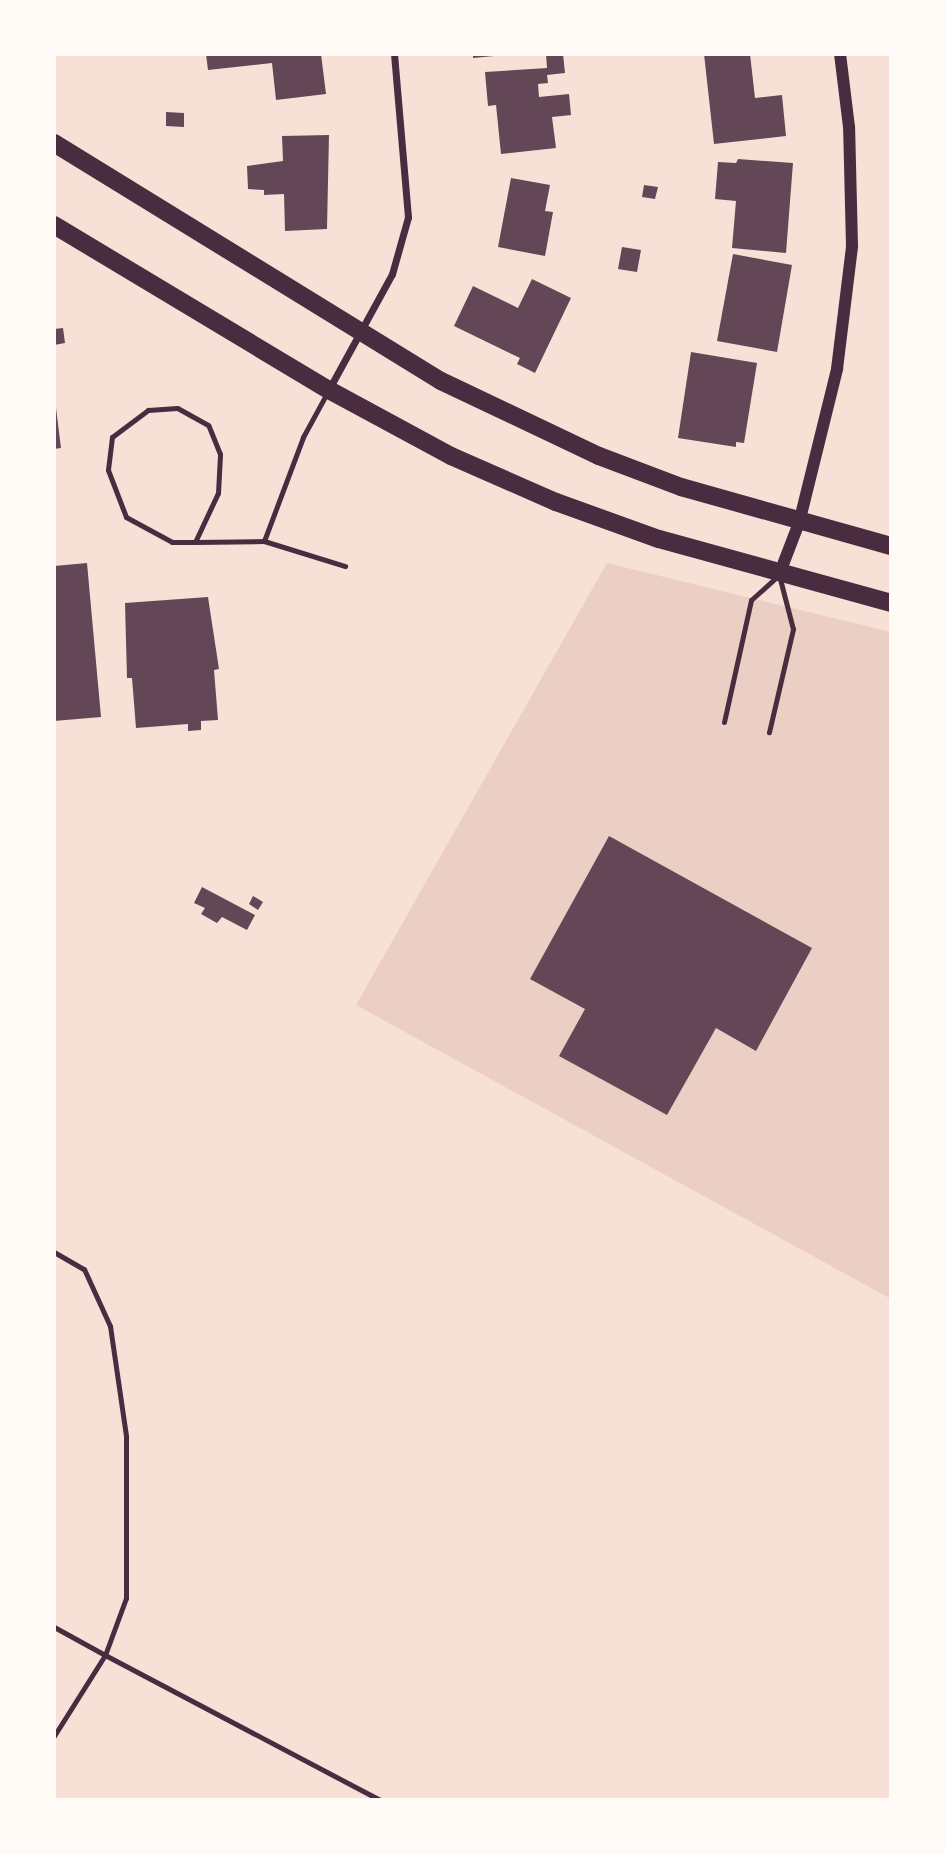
<!DOCTYPE html>
<html>
<head>
<meta charset="utf-8">
<style>
	body { margin:0 }
	#map { position:relative; width:945px; height:1854px; overflow:hidden; background:#f7e1d7; font-family:"Space Grotesk",sans-serif }
	div>[style] { position:absolute }
	.green>* { inset:0; background:#ebcfc5 }
	.building>* { inset:0; background:#644757 }
	.service>* { height:5px; margin:-2.5px; padding:0 2.5px; transform-origin:2.5px; border-radius:2.5px; background:#4a2c40 }
	.minor>* { height:7px; margin:-3.5px; padding:0 3.5px; transform-origin:3.5px; border-radius:3.5px; background:#4a2c40 }
	.tertiary>* { height:12px; margin:-6px; padding:0 6px; transform-origin:6px; border-radius:6px; background:#4a2c40 }
	.primary>* { height:18px; margin:-9px; padding:0 9px; transform-origin:9px; border-radius:9px; background:#4a2c40 }
	span { translate:-50% -50%; white-space:nowrap; text-align:center; line-height:1.15; -webkit-text-stroke:5px #fffaf5; paint-order:stroke }
	.frame { position:absolute; inset:0; border:56px solid #fffaf5; pointer-events:none }
</style>
</head>
<body>
<div id="map">
	<div class="green">
		<div style="clip-path:polygon(607px 563px,891px 632px,891px 1299px,356px 1005px)"></div>
	</div>
	<div class="building">
		<div style="clip-path:polygon(206px 54px,321px 54px,326px 94px,276px 100px,272px 63px,208px 70px)"></div>
		<div style="clip-path:polygon(473px 54px,494px 54px,494px 56px,473px 58px)"></div>
		<div style="clip-path:polygon(546px 54px,563px 54px,565px 73px,547px 75px,548px 83px,538px 84px,539px 97px,569px 94px,571px 115px,552px 117px,556px 148px,501px 154px,496px 105px,488px 106px,485px 72px,547px 68px)"></div>
		<div style="clip-path:polygon(704px 54px,750px 54px,755px 98px,782px 95px,786px 136px,714px 144px)"></div>
		<div style="clip-path:polygon(166px 112px,184px 113px,184px 127px,166px 126px)"></div>
		<div style="clip-path:polygon(329px 135px,327px 229px,285px 231px,284px 194px,264px 195px,264px 190px,248px 189px,247px 166px,283px 161px,282px 136px)"></div>
		<div style="clip-path:polygon(738px 159px,793px 163px,786px 253px,732px 248px,736px 201px,715px 199px,718px 162px,736px 163px)"></div>
		<div style="clip-path:polygon(511px 178px,550px 185px,545px 211px,553px 212px,545px 256px,498px 247px)"></div>
		<div style="clip-path:polygon(644px 185px,658px 187px,655px 199px,642px 197px)"></div>
		<div style="clip-path:polygon(622px 247px,641px 250px,637px 272px,618px 269px)"></div>
		<div style="clip-path:polygon(733px 254px,792px 265px,777px 352px,717px 341px)"></div>
		<div style="clip-path:polygon(532px 279px,571px 298px,535px 373px,517px 364px,520px 358px,454px 326px,473px 286px,518px 308px)"></div>
		<div style="clip-path:polygon(63px 328px,65px 343px,54px 345px,54px 329px)"></div>
		<div style="clip-path:polygon(691px 352px,757px 363px,744px 443px,736px 442px,736px 447px,678px 438px)"></div>
		<div style="clip-path:polygon(54px 392px,61px 448px,54px 449px)"></div>
		<div style="clip-path:polygon(87px 563px,101px 717px,54px 721px,54px 566px)"></div>
		<div style="clip-path:polygon(208px 597px,219px 669px,214px 670px,218px 720px,201px 721px,201px 730px,188px 731px,188px 724px,136px 728px,132px 678px,127px 678px,125px 603px)"></div>
		<div style="clip-path:polygon(609px 836px,812px 948px,756px 1051px,716px 1028px,667px 1115px,559px 1056px,585px 1009px,530px 979px)"></div>
		<div style="clip-path:polygon(202px 887px,255px 915px,247px 930px,222px 917px,217px 923px,201px 914px,205px 908px,194px 903px)"></div>
		<div style="clip-path:polygon(253px 896px,263px 902px,258px 910px,249px 904px)"></div>
	</div>
	<div class="service">
		<div style="left:264px;top:541px;width:111px;rotate:-69.4deg"></div>
		<div style="left:303px;top:437px;width:50px;rotate:-61.4deg"></div>
		<div style="left:195px;top:542px;width:54px;rotate:-64.9deg"></div>
		<div style="left:218px;top:493px;width:39px;rotate:-87deg"></div>
		<div style="left:220px;top:454px;width:31px;rotate:-112deg"></div>
		<div style="left:208px;top:425px;width:35px;rotate:-151deg"></div>
		<div style="left:177px;top:408px;width:29px;rotate:176deg"></div>
		<div style="left:148px;top:410px;width:45px;rotate:143.1deg"></div>
		<div style="left:112px;top:437px;width:33px;rotate:97deg"></div>
		<div style="left:108px;top:470px;width:50px;rotate:69deg"></div>
		<div style="left:126px;top:517px;width:52px;rotate:28.5deg"></div>
		<div style="left:172px;top:542px;width:23px"></div>
		<div style="left:195px;top:542px;width:69px;rotate:-0.8deg"></div>
		<div style="left:264px;top:541px;width:85px;rotate:17.2deg"></div>
		<div style="left:724px;top:722px;width:125px;rotate:-77.5deg"></div>
		<div style="left:751px;top:600px;width:38px;rotate:-42deg"></div>
		<div style="left:779px;top:575px;width:56px;rotate:75.5deg"></div>
		<div style="left:793px;top:629px;width:106px;rotate:103.1deg"></div>
		<div style="left:54px;top:1252px;width:34px;rotate:30deg"></div>
		<div style="left:84px;top:1269px;width:63px;rotate:65.5deg"></div>
		<div style="left:110px;top:1326px;width:111px;rotate:81.7deg"></div>
		<div style="left:126px;top:1436px;width:162px;rotate:90deg"></div>
		<div style="left:126px;top:1598px;width:61px;rotate:110.2deg"></div>
		<div style="left:105px;top:1655px;width:58px;rotate:-151.2deg"></div>
		<div style="left:54px;top:1736px;width:96px;rotate:-57.8deg"></div>
		<div style="left:105px;top:1655px;width:311px;rotate:27.8deg"></div>
	</div>
	<div class="minor">
		<div style="left:329px;top:389px;width:131px;rotate:-61.3deg"></div>
		<div style="left:392px;top:274px;width:59px;rotate:-74.3deg"></div>
		<div style="left:408px;top:217px;width:164px;rotate:-94.9deg"></div>
	</div>
	<div class="tertiary">
		<div style="left:779px;top:575px;width:56px;rotate:-69deg"></div>
		<div style="left:799px;top:523px;width:159px;rotate:-76.1deg"></div>
		<div style="left:837px;top:369px;width:124px;rotate:-83deg"></div>
		<div style="left:852px;top:246px;width:119px;rotate:-91.4deg"></div>
		<div style="left:849px;top:127px;width:74px;rotate:-97deg"></div>
	</div>
	<div class="primary">
		<div style="left:54px;top:143px;width:454px;rotate:31.6deg"></div>
		<div style="left:441px;top:381px;width:175px;rotate:25.4deg"></div>
		<div style="left:599px;top:456px;width:88px;rotate:20.7deg"></div>
		<div style="left:681px;top:487px;width:218px;rotate:15.7deg"></div>
		<div style="left:54px;top:225px;width:321px;rotate:31deg"></div>
		<div style="left:329px;top:390px;width:139px;rotate:28.4deg"></div>
		<div style="left:451px;top:456px;width:115px;rotate:23.7deg"></div>
		<div style="left:556px;top:502px;width:109px;rotate:19.8deg"></div>
		<div style="left:659px;top:539px;width:241px;rotate:15.4deg"></div>
	</div>
	<div class="frame"></div>
</div>
</body>
</html>
